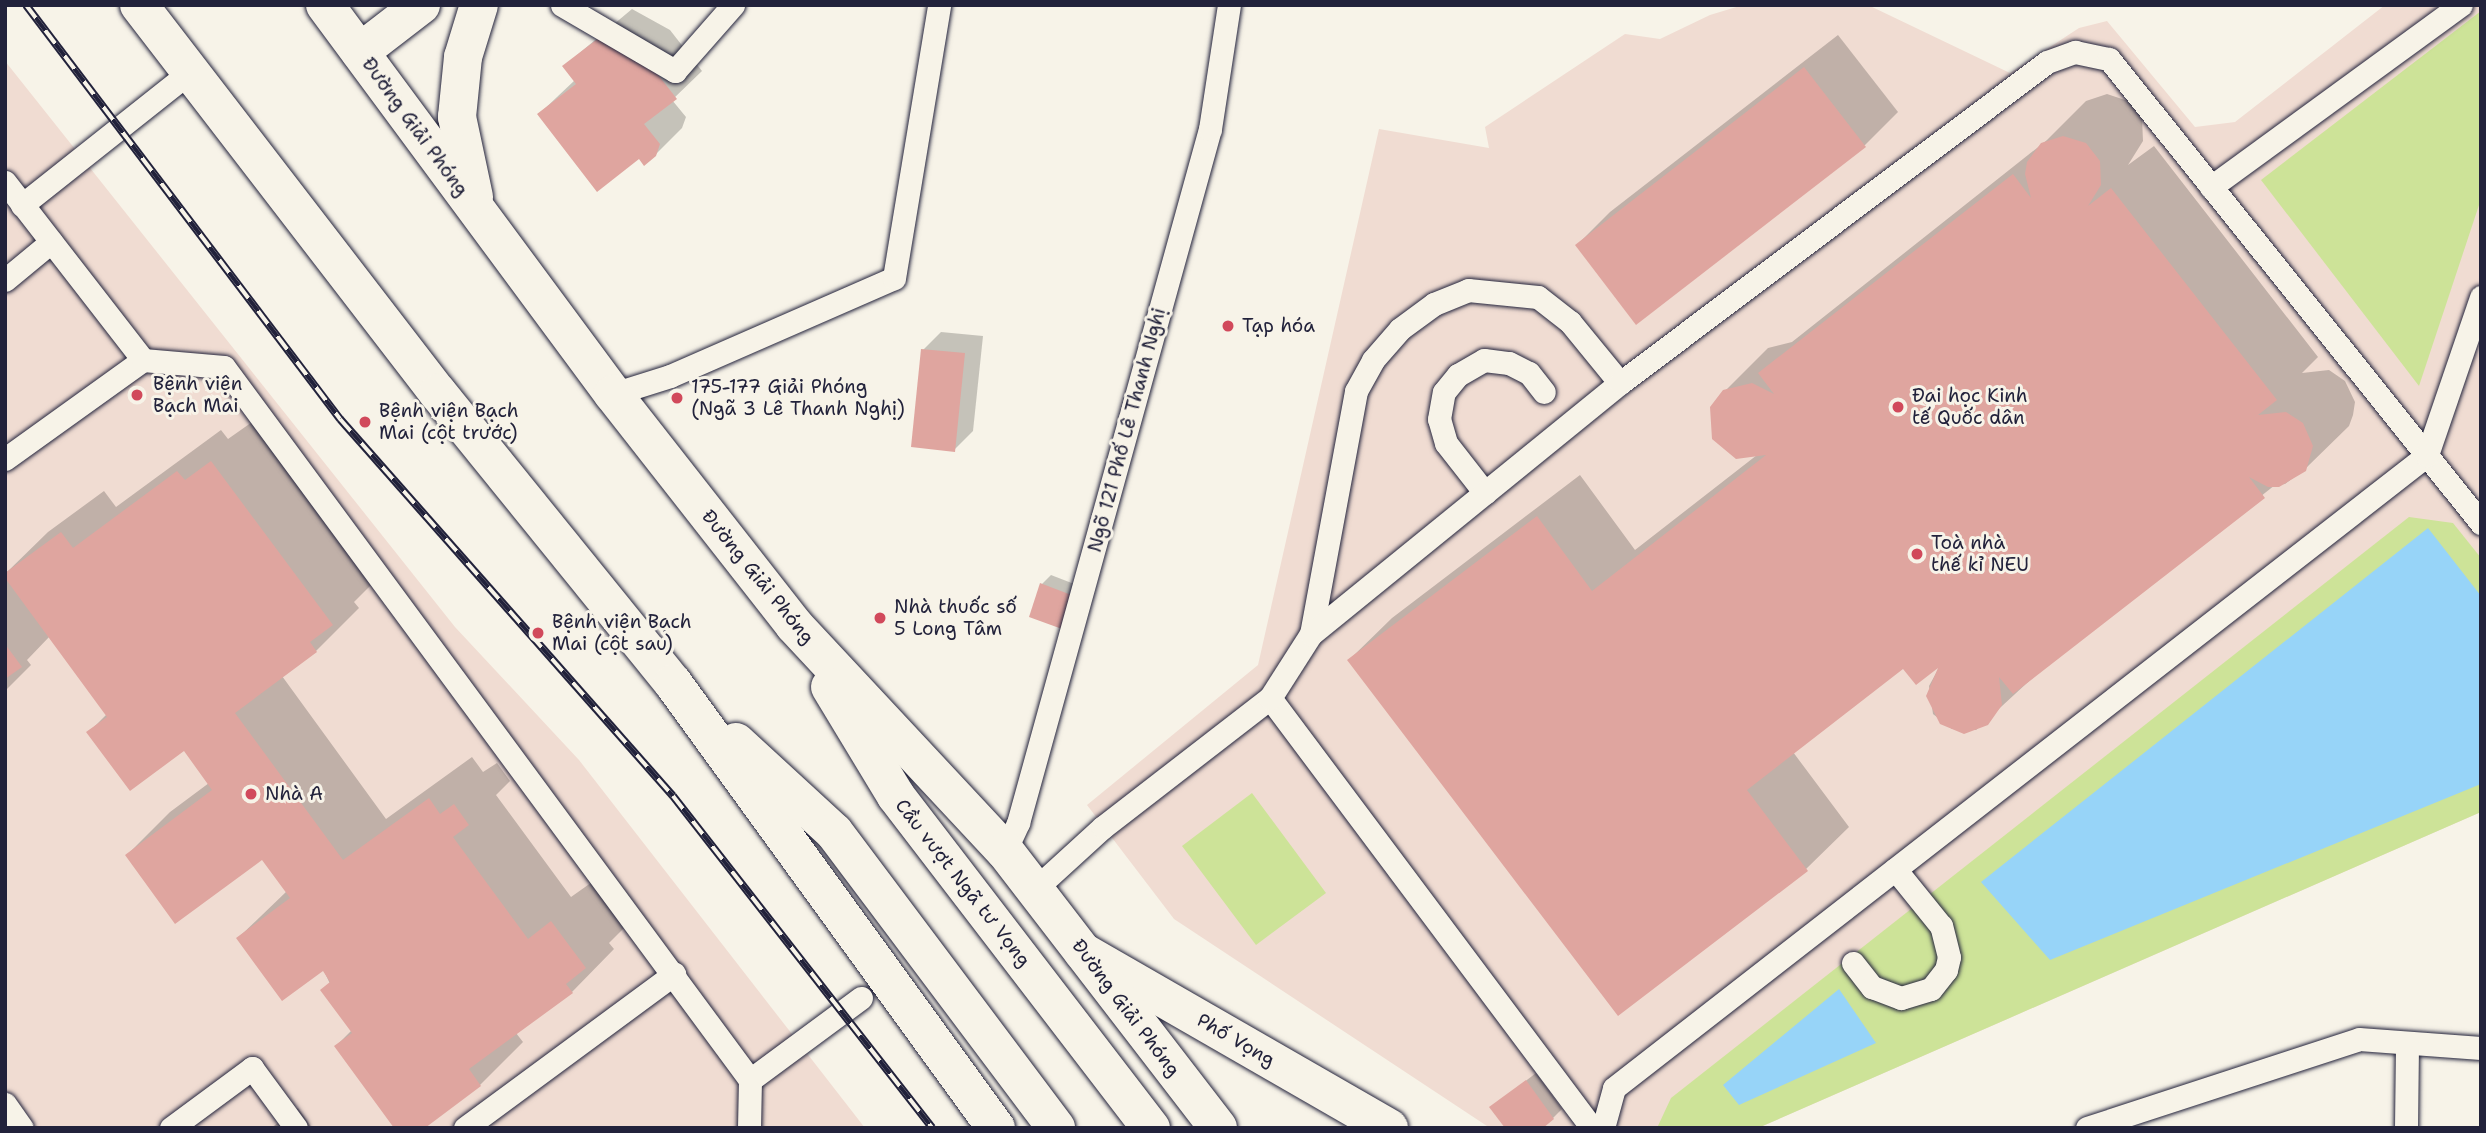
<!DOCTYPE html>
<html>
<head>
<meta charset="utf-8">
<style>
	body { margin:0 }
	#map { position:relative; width:2486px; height:1133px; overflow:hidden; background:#f7f3e8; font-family:"Shantell Sans",sans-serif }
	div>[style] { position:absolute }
	.built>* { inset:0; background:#f0dcd2 }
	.green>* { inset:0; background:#cde398 }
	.water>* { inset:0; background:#97d4f8 }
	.shadow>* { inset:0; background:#0003 }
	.building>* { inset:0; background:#dfa59f }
	.roads { filter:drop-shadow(0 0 2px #22223b) drop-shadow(0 0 2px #22223b) }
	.lane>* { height:23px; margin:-11.5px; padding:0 11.5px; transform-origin:11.5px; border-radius:11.5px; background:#f7f3e8 }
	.secondary>* { height:38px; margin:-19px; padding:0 19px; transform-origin:19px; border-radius:19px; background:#f7f3e8 }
	.primary>* { height:38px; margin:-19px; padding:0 19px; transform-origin:19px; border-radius:19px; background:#f7f3e8 }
	.rail>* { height:8px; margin-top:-4px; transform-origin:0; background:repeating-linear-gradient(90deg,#f7f3e8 0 16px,#22223b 0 32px); box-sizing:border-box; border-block:2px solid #22223b }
	.dots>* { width:19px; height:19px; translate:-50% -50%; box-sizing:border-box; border:4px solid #f7f3e8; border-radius:50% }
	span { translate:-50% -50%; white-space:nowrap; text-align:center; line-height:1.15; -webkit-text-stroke:6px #f7f3e8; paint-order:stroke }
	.street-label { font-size:19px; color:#22223b }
	.poi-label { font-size:19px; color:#22223b }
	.left { translate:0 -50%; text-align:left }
	.frame { position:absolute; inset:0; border:7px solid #22223b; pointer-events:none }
</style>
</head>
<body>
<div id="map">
	<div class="built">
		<div style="clip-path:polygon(1743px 5px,1868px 5px,2010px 73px,2079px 28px,2107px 21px,2195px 127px,2235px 122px,2385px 5px,2481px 5px,2481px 812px,1758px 1128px,1490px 1128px,1174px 919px,1087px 805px,1258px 665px,1379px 129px,1489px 148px,1485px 127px,1625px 34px,1660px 39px,1710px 15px)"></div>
		<div style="clip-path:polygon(5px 61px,455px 627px,579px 760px,865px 1128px,5px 1128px)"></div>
	</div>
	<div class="green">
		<div style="clip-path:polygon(2481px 11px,2481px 199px,2419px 386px,2261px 180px)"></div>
		<div style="clip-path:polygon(2409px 517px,2453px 523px,2481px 558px,2481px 812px,1758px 1128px,1657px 1128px,1671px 1098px)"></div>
		<div style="clip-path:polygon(1252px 793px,1326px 893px,1256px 945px,1182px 846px)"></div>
	</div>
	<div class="water">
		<div style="clip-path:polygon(2428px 528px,2481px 596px,2481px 784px,2050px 960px,1981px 882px)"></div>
		<div style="clip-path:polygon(1839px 989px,1876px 1043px,1739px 1105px,1723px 1085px)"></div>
	</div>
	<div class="shadow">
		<div style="clip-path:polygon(632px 9px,670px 30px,702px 71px,672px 100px,686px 117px,682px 128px,655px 155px,639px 157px,539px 114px,575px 80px,564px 66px)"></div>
		<div style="clip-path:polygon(1838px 35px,1898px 112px,1865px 145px,1577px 245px,1610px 212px)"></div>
		<div style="clip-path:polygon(2107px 94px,2128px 101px,2142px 118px,2143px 141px,2128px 165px,2154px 146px,2318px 357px,2302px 373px,2329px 370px,2345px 381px,2355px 402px,2353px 415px,2349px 426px,2305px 469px,2285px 484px,2275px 485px,2039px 672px,1976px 730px,1952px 729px,1933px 714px,1929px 686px,1941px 664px,1903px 667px,1793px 752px,1849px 827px,1806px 869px,1349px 660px,1392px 618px,1580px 475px,1635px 550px,1757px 455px,1725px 391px,1768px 348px,1792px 342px,2047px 140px,2086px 101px)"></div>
		<div style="clip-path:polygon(941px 332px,983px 336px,973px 431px,954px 450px,923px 350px)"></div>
		<div style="clip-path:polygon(255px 420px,374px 582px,354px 602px,359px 608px,316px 651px,282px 676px,386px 819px,472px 757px,483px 772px,497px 763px,510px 781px,496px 795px,571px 897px,595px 880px,628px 924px,609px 943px,614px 949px,572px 992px,516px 1033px,523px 1042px,480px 1085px,422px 1128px,336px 1046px,352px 1030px,323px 969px,238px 938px,287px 891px,263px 858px,127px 855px,170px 812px,209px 783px,184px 749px,89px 732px,107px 714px,50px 636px,27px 660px,31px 665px,5px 691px,5px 574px,48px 532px,104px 491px,116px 507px,221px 430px,228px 439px)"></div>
		<div style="clip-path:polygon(1051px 575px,1082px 587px,1070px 618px,1042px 584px)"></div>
		<div style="clip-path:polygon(1536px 1073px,1562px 1109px,1553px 1118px,1540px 1128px,1492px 1107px)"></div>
		<div style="clip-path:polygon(298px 1108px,312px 1128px,271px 1128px)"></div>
	</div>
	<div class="building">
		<div style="clip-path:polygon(604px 34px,644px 57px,677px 99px,644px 124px,660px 144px,656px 156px,644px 166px,639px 159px,597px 192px,537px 114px,576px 84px,562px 66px)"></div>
		<div style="clip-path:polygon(1804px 67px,1866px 147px,1636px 325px,1575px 245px)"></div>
		<div style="clip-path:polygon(2063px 136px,2086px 143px,2100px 161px,2101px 185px,2088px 206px,2111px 188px,2277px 400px,2258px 415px,2286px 412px,2303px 423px,2313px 446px,2306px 471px,2279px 487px,2268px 487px,2249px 477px,2265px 498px,2013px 694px,1999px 677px,2002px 705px,1988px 725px,1964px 734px,1940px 724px,1926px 696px,1938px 668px,1916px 685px,1903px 669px,1747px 790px,1808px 871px,1618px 1016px,1347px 660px,1537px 516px,1592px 591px,1766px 455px,1736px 459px,1712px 439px,1710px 407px,1723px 390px,1752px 383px,1774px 394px,1758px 373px,2013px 174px,2031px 198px,2025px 174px,2027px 162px,2041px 143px)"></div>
		<div style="clip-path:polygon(921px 349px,965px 353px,955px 452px,911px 447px)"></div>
		<div style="clip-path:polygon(211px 461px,333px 625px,310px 642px,317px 652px,235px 713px,343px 860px,429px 798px,440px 814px,454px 804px,469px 825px,453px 837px,528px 939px,551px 921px,586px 968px,566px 984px,573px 993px,469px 1069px,481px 1086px,425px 1128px,394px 1128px,334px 1046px,352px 1033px,320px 990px,330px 982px,323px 971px,282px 1001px,236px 938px,290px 898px,262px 860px,175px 924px,125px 855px,212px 790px,184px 751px,130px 791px,86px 732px,107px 717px,5px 578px,5px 573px,61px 532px,73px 548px,177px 471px,185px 480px)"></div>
		<div style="clip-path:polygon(1040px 583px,1074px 596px,1062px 629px,1029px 617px)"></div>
		<div style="clip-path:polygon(5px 644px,22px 667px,5px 679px)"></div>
		<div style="clip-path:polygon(1526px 1080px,1554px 1119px,1543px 1128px,1505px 1128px,1489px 1107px)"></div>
	</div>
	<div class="roads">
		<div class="lane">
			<div style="left:562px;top:5px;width:131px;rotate:30.3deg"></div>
			<div style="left:675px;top:71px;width:88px;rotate:-48.7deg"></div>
			<div style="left:5px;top:182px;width:225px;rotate:52.2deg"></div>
			<div style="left:2211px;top:187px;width:309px;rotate:-36.1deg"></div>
			<div style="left:22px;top:205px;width:214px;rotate:-38.4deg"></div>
			<div style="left:5px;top:280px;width:60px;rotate:-39.6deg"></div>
			<div style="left:613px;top:394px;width:60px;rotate:-17.5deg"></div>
			<div style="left:670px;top:376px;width:244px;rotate:-23.6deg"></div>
			<div style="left:894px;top:278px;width:277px;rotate:-80.6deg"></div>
			<div style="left:5px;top:459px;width:170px;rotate:-35.7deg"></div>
			<div style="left:143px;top:360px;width:81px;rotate:4.9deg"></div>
			<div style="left:224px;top:367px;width:886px;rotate:53.58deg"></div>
			<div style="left:750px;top:1080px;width:48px;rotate:91.2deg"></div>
			<div style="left:1485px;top:493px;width:63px;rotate:-128deg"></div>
			<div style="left:1446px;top:443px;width:25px;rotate:-106deg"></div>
			<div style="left:1439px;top:419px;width:27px;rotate:-80deg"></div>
			<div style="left:1444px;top:392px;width:22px;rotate:-51deg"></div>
			<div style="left:1458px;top:375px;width:30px;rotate:-30deg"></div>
			<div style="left:1484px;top:360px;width:25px;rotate:7deg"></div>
			<div style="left:1509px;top:363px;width:22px;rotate:27deg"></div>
			<div style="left:1529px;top:373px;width:24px;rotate:52deg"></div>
			<div style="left:1311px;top:634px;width:247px;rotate:-79.5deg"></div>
			<div style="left:1356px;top:391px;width:35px;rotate:-61deg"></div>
			<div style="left:1373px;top:360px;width:41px;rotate:-48.9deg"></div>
			<div style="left:1400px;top:329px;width:42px;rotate:-36.3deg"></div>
			<div style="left:1434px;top:304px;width:37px;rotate:-22deg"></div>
			<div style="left:1468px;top:290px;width:70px;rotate:5.7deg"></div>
			<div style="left:1538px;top:297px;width:41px;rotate:38deg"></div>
			<div style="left:1570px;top:322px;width:79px;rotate:50.7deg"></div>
			<div style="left:1270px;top:698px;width:537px;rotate:53.17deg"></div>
			<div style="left:1005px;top:851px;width:31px;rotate:-65deg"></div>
			<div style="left:1018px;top:823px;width:720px;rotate:-74.54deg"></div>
			<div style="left:1210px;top:129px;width:125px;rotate:-81.3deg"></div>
			<div style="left:1035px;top:889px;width:92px;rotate:-42.4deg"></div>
			<div style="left:1103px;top:827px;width:211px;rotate:-37.7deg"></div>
			<div style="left:1270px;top:698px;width:76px;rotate:-57.4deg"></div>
			<div style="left:1311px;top:634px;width:398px;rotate:-39.1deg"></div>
			<div style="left:1620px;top:383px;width:534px;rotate:-36.93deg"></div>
			<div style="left:2047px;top:62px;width:30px;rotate:-20deg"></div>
			<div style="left:2075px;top:52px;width:35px;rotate:12deg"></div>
			<div style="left:2109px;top:59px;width:595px;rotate:51.28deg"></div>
			<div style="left:1853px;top:963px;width:31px;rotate:52deg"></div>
			<div style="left:1872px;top:987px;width:31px;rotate:21deg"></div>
			<div style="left:1901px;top:998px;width:31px;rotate:-17deg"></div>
			<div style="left:1931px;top:989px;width:24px;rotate:-52deg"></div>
			<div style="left:1946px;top:970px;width:13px;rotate:-77deg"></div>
			<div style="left:1949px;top:957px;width:32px;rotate:-104deg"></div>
			<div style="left:1941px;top:926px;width:73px;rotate:-128.9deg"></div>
			<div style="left:750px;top:1080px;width:138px;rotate:-36.5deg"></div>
			<div style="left:5px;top:1104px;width:29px;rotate:55deg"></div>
			<div style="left:171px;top:1128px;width:101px;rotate:-36.5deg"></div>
			<div style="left:252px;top:1068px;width:74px;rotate:53.7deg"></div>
			<div style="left:465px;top:1128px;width:260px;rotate:-36.4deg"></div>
			<div style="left:1603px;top:1128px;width:41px;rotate:-74.6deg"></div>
			<div style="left:1614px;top:1088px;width:1030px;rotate:-37.9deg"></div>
			<div style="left:2427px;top:455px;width:167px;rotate:-71.1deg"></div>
			<div style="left:2087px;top:1128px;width:286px;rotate:-18.1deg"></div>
			<div style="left:2359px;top:1039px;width:122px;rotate:4.2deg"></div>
			<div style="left:2406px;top:1128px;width:84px;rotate:-89.3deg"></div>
		</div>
		<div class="secondary">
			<div style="left:360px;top:52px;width:77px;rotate:-37.6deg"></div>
			<div style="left:1083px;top:952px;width:353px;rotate:29.9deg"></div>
		</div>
		<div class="primary">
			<div style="left:139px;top:5px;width:490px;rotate:52.4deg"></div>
			<div style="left:438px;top:393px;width:373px;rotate:51deg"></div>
			<div style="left:673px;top:683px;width:550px;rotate:54.03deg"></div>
			<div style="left:325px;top:5px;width:484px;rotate:53.5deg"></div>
			<div style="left:613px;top:394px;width:293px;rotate:51.9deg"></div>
			<div style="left:794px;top:625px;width:309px;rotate:47deg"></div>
			<div style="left:1005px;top:851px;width:349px;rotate:52.4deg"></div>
			<div style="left:474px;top:197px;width:82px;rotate:-102deg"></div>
			<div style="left:457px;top:117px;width:60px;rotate:-84.3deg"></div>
			<div style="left:463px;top:57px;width:54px;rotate:-72.9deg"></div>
			<div style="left:830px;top:687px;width:127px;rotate:58.8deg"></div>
			<div style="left:896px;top:796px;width:419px;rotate:52.5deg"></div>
			<div style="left:736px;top:742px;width:133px;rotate:42.6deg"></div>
			<div style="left:834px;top:832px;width:370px;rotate:53.1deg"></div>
		</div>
	</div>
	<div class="rail">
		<div style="left:26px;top:5px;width:520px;rotate:52.82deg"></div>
		<div style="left:340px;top:419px;width:503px;rotate:48.55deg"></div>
		<div style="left:673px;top:796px;width:421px;rotate:52deg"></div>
	</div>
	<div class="dots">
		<div style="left:1228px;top:326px;background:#d1495b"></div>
		<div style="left:137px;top:395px;background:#d1495b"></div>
		<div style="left:677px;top:398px;background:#d1495b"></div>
		<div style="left:1898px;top:407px;background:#d1495b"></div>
		<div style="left:365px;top:422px;background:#d1495b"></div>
		<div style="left:1917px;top:554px;background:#d1495b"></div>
		<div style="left:880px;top:618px;background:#d1495b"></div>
		<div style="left:538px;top:633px;background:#d1495b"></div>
		<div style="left:251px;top:794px;background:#d1495b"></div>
	</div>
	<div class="street-label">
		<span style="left:415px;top:127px;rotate:54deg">Đường Giải Phóng</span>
		<span style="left:1127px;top:430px;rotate:-75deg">Ngõ 121 Phố Lê Thanh Nghị</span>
		<span style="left:758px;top:577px;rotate:51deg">Đường Giải Phóng</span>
		<span style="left:963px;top:883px;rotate:52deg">Cầu vượt Ngã tư Vọng</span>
		<span style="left:1126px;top:1008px;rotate:53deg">Đường Giải Phóng</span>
		<span style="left:1236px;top:1040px;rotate:30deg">Phố Vọng</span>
	</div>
	<div class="poi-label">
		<span class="left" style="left:1242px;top:326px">Tạp hóa</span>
		<span class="left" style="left:153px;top:395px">Bệnh viện<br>Bạch Mai</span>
		<span class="left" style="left:691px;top:398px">175-177 Giải Phóng<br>(Ngã 3 Lê Thanh Nghị)</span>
		<span class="left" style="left:1912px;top:407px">Đại học Kinh<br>tế Quốc dân</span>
		<span class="left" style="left:379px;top:422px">Bệnh viện Bạch<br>Mai (cột trước)</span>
		<span class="left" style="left:1931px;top:554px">Toà nhà<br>thế kỉ NEU</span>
		<span class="left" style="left:894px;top:618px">Nhà thuốc số<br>5 Long Tâm</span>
		<span class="left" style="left:552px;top:633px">Bệnh viện Bạch<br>Mai (cột sau)</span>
		<span class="left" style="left:265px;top:794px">Nhà A</span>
	</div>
	<div class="frame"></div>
</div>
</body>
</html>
